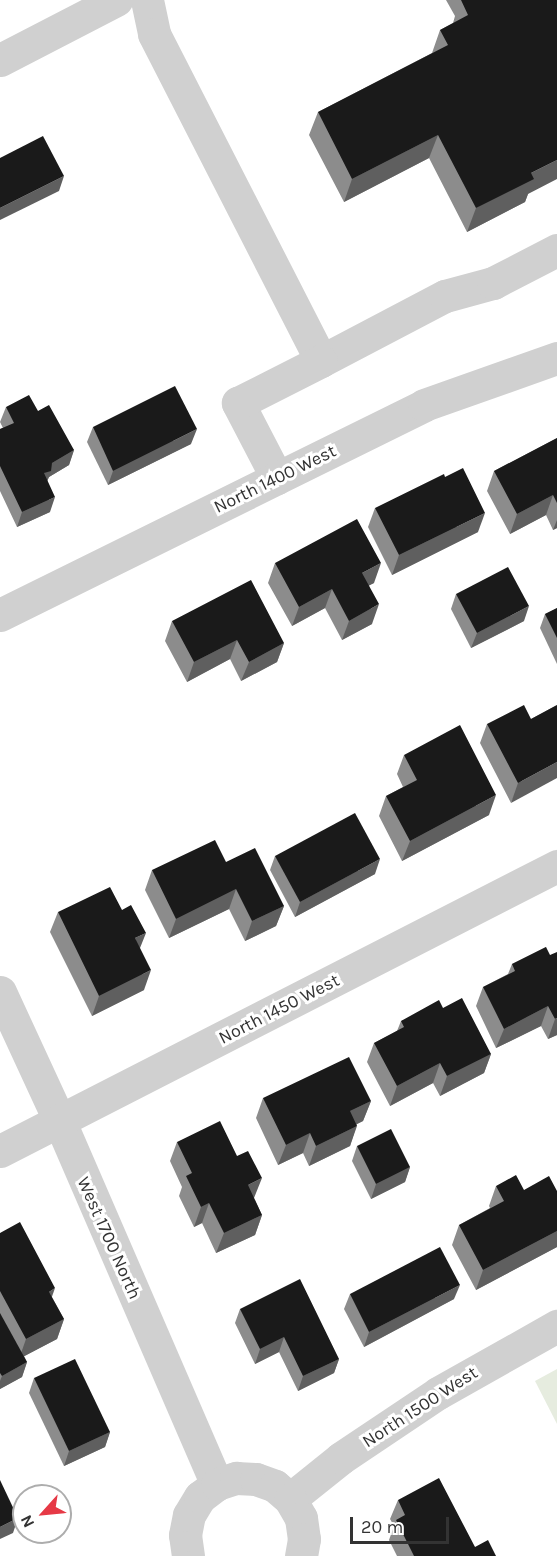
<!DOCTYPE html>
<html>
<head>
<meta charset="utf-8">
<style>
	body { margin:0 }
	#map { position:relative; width:557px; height:1556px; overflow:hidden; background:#fff; font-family:Karla,sans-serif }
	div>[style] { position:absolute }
	.green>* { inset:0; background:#e6ecdf }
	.minor>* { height:33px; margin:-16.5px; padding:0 16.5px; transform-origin:16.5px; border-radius:16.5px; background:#d0d0d0 }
	.wall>* { inset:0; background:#8c8c8c }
	.shaded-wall>* { inset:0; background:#5f5f5f }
	.building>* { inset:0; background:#1a1a1a }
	span { translate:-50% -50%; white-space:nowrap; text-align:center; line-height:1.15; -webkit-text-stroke:6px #fff; paint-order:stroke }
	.street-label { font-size:18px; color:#333 }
	.north { position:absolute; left:12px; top:1484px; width:60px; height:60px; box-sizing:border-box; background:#fff; border:2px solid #adadad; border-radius:50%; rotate:243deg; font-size:16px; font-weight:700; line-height:24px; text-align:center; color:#333 }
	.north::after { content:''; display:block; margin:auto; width:21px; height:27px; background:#e63946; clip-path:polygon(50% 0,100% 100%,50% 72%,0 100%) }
	.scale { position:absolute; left:350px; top:1517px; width:99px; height:27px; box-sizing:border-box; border:3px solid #333; border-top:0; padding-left:8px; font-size:18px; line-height:21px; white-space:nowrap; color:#333; -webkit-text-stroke:4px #fff; paint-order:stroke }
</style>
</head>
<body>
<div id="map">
	<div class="green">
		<div style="clip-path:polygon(557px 1369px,557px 1424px,535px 1381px)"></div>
	</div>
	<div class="minor">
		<div style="left:147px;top:0;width:35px;rotate:78deg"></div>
		<div style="left:154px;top:34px;width:367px;rotate:62.9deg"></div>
		<div style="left:321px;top:361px;width:140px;rotate:-27.7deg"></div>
		<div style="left:445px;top:296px;width:50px;rotate:-15.2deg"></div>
		<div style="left:493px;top:283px;width:72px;rotate:-27.3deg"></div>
		<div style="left:0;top:60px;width:131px;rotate:-27.3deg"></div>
		<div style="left:277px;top:478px;width:85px;rotate:-117.5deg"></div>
		<div style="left:238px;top:403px;width:93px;rotate:-26.8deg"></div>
		<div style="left:0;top:615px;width:473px;rotate:-26.3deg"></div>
		<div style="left:424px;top:405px;width:141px;rotate:-19.5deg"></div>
		<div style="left:0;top:992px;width:143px;rotate:65.2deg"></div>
		<div style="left:60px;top:1122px;width:395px;rotate:66.6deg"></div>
		<div style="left:0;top:1151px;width:626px;rotate:-27.1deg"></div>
		<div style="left:290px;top:1499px;width:65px;rotate:-38.8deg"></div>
		<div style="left:341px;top:1458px;width:117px;rotate:-33.8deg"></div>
		<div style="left:438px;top:1393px;width:137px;rotate:-29.4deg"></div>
		<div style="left:188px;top:1556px;width:21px;rotate:-98deg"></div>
		<div style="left:185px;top:1535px;width:20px;rotate:-79deg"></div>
		<div style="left:189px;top:1515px;width:21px;rotate:-59deg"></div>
		<div style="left:200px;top:1497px;width:21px;rotate:-37deg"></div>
		<div style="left:217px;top:1484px;width:20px;rotate:-18deg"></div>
		<div style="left:236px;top:1478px;width:20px;rotate:3deg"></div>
		<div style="left:256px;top:1479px;width:20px;rotate:20deg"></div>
		<div style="left:275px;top:1486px;width:20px;rotate:41deg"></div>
		<div style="left:290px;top:1499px;width:22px;rotate:60deg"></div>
		<div style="left:301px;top:1518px;width:21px;rotate:82deg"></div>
		<div style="left:304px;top:1539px;width:17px;rotate:100deg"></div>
	</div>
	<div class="wall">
		<div style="clip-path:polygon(446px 0,557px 0,528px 194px,525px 202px,467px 232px,429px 158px,344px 202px,309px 135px,318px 112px,432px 53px,440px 30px,453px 23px,455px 16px)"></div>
		<div style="clip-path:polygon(6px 407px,38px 411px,74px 450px,69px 465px,49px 477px,47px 481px,50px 512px,17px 527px,0 491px,0 429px,3px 428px,0 422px)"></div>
		<div style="clip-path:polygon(93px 427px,191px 444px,108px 485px,87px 442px)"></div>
		<div style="clip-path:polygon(557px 438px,557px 528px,553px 530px,546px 515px,510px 534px,487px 491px,494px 471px)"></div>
		<div style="clip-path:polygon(375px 508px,478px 532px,392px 575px,368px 527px)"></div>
		<div style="clip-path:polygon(275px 563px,374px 583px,369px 585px,372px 624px,342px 640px,325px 608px,292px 626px,268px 583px)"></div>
		<div style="clip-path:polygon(456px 594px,524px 621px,471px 648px,451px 609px)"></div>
		<div style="clip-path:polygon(557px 608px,557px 664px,540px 628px,545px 614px)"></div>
		<div style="clip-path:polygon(172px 621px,284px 643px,277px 662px,241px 681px,230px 659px,187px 682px,165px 641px)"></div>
		<div style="clip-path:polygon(557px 705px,511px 803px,480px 743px,487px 724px,531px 719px)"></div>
		<div style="clip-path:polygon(404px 755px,489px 815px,402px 861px,379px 816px,386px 796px,403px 787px,397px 774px)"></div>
		<div style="clip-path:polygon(275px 856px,375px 874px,295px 917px,270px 870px)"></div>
		<div style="clip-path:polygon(226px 862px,284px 906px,276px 926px,245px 941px,229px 909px,169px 938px,145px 890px,152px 870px)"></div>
		<div style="clip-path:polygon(58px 912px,140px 948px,144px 990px,92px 1016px,50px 932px)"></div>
		<div style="clip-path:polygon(546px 947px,557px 1035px,548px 1039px,541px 1026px,496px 1048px,476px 1006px,483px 987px,508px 974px,512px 964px)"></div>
		<div style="clip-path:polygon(443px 1008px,491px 1054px,484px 1073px,440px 1096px,433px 1083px,390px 1106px,367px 1062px,374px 1043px,397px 1031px,401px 1021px)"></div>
		<div style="clip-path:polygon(263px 1098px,371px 1101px,363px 1121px,357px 1124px,350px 1146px,309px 1166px,303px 1153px,278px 1165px,256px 1118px)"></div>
		<div style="clip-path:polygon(177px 1142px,237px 1156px,254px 1198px,262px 1215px,255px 1235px,216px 1253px,202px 1223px,194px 1227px,179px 1196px,182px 1187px,170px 1161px)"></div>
		<div style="clip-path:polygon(357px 1146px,410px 1167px,405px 1182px,371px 1199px,352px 1161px)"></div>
		<div style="clip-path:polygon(496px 1186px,524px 1190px,557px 1191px,557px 1247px,476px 1290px,452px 1245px,459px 1225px,490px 1208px,489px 1206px)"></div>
		<div style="clip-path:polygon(0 1233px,52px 1297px,64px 1319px,57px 1339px,24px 1356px,27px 1362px,22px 1377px,0 1389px)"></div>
		<div style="clip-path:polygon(350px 1294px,454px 1299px,364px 1347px,344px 1309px)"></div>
		<div style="clip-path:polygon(240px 1309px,339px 1359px,334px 1373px,298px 1391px,279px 1352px,255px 1364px,235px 1323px)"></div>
		<div style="clip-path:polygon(34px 1378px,110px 1432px,105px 1447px,64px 1466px,29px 1393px)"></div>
		<div style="clip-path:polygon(398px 1500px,475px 1547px,496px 1556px,397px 1556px,389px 1540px,394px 1526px,390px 1519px)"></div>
	</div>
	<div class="shaded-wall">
		<div style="clip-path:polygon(438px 135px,429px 158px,344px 202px,352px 179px)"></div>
		<div style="clip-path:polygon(557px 160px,557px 179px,528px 194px,525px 202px,467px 232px,476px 208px,531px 173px)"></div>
		<div style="clip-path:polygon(64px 176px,59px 191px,0 220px,0 208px)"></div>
		<div style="clip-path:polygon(197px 429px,191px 444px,108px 485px,113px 471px)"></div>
		<div style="clip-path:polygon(74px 450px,69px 465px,49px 477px,45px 486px,44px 473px,52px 463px)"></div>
		<div style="clip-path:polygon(553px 495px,546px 515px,510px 534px,517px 514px)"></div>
		<div style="clip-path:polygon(55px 497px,50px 512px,17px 527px,22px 512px)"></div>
		<div style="clip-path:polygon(485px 513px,478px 532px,392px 575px,399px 555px)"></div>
		<div style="clip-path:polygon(557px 520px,557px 528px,553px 530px)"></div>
		<div style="clip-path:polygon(381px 563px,374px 583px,355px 593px,362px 573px)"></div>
		<div style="clip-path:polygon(332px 589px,325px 608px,292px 626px,299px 607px)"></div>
		<div style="clip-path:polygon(379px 604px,372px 624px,342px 640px,349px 621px)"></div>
		<div style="clip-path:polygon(529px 606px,524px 621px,471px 648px,477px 633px)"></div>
		<div style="clip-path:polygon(237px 640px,230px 659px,187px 682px,194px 662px)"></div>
		<div style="clip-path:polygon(284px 643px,277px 662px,241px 681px,249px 662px)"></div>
		<div style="clip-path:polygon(557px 762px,557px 778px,511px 803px,518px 783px)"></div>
		<div style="clip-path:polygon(496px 795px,489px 815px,402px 861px,410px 841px)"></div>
		<div style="clip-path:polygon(380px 859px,375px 874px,295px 917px,300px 902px)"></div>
		<div style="clip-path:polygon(236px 889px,229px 909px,169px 938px,176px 919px)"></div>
		<div style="clip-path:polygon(284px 906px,276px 926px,245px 941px,252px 921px)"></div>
		<div style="clip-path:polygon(146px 933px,138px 953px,135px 938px)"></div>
		<div style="clip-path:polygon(151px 970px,144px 990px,92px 1016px,99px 996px)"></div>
		<div style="clip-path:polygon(548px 1006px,541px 1026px,496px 1048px,504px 1029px)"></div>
		<div style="clip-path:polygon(557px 1018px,557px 1035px,548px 1039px,555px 1019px)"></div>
		<div style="clip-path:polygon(491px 1054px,484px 1073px,440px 1096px,447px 1076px)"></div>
		<div style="clip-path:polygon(440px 1063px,433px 1083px,390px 1106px,397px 1086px)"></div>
		<div style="clip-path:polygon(371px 1101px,363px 1121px,343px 1131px,350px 1111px)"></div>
		<div style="clip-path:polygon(357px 1126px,350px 1146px,309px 1166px,316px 1146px)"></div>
		<div style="clip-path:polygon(310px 1133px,303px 1153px,278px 1165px,286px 1145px)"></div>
		<div style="clip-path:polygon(410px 1167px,405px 1182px,371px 1199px,376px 1184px)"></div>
		<div style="clip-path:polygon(262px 1178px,254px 1198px,240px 1204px,248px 1185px)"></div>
		<div style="clip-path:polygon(209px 1203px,202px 1223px,194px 1227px,201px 1207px)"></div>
		<div style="clip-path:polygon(262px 1215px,255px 1235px,216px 1253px,224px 1233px)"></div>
		<div style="clip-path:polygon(557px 1231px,557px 1247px,476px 1290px,483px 1270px)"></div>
		<div style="clip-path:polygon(460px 1285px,454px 1299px,364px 1347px,369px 1332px)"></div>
		<div style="clip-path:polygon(55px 1288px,48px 1308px,49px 1292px)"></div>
		<div style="clip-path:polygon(64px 1319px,57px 1339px,19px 1359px,26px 1339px)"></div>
		<div style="clip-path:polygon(284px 1337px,279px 1352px,255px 1364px,260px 1349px)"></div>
		<div style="clip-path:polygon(339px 1359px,334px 1373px,298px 1391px,303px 1376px)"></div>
		<div style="clip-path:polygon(27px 1362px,22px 1377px,0 1389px,0 1381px,2px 1376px)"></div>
		<div style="clip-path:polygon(110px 1432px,105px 1447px,64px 1466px,69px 1451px)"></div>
		<div style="clip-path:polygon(18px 1518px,13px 1533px,0 1539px,0 1527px)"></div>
	</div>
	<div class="building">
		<div style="clip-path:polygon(461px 0,557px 0,557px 160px,531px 173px,534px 179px,476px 208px,438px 135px,352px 179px,318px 112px,448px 45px,440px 30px,468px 15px)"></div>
		<div style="clip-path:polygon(43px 136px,64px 176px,0 208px,0 158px)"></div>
		<div style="clip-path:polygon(175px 386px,197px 429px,113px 471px,93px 427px)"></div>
		<div style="clip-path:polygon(29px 395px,38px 411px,49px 405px,74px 450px,52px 463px,51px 471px,44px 473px,55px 497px,22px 512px,0 466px,0 429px,14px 423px,6px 407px)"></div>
		<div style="clip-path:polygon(557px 438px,557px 503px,553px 495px,517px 514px,494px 471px)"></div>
		<div style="clip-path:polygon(463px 468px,485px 513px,399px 555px,375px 508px,444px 474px,445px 477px)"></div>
		<div style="clip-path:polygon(357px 519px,381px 563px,362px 573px,379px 604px,349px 621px,332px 589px,299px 607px,275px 563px)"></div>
		<div style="clip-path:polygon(508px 567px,529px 606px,477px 633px,456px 594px)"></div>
		<div style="clip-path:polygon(251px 580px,284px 643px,249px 662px,237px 640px,194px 662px,172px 621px)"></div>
		<div style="clip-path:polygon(557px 608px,557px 638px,545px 614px)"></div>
		<div style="clip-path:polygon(524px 705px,531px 719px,557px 705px,557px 762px,518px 783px,487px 724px)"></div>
		<div style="clip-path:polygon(460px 725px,496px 795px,410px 841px,386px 796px,417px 780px,404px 755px)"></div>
		<div style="clip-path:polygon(355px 813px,380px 859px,300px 902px,275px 856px)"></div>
		<div style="clip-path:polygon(215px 840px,226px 862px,255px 848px,284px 906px,252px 921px,236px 889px,176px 919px,152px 870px)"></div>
		<div style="clip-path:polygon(110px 887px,122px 910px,131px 905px,146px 933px,135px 938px,151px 970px,99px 996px,58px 912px)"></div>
		<div style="clip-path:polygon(546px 947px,550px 955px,557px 952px,557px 1018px,555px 1019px,548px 1006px,504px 1029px,483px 987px,515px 971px,512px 964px)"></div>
		<div style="clip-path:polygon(462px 998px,491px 1054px,447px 1076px,440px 1063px,397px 1086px,374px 1043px,404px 1027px,401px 1021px,439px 1000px,443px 1008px)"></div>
		<div style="clip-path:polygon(349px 1057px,371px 1101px,350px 1111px,357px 1126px,316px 1146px,310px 1133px,286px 1145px,263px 1098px)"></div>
		<div style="clip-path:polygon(220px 1121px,237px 1156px,248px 1151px,262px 1178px,248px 1185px,262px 1215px,224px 1233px,209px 1203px,201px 1207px,186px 1176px,192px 1173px,177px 1142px)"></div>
		<div style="clip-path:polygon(391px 1129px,410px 1167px,376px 1184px,357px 1146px)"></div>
		<div style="clip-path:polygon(516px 1175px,524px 1190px,549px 1176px,557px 1191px,557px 1231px,483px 1270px,459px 1225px,504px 1201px,496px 1186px)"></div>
		<div style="clip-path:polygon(20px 1222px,55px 1288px,49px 1292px,64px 1319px,26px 1339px,0 1291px,0 1233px)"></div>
		<div style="clip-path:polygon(440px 1247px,460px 1285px,369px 1332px,350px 1294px)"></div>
		<div style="clip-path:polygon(300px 1279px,339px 1359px,303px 1376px,284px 1337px,260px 1349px,240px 1309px)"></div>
		<div style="clip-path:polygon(0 1313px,27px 1362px,2px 1376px,0 1373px)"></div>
		<div style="clip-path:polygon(75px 1359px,110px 1432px,69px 1451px,34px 1378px)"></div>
		<div style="clip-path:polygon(439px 1478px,475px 1547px,488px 1540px,496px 1556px,414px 1556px,396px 1520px,405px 1515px,398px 1500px)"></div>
		<div style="clip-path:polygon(0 1480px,18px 1518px,0 1527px)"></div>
	</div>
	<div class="street-label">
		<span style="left:275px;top:479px;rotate:-26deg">North 1400 West</span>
		<span style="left:279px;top:1009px;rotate:-27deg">North 1450 West</span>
		<span style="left:109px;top:1238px;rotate:66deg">West 1700 North</span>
		<span style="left:420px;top:1407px;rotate:-33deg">North 1500 West</span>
	</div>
	<div class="north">N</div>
	<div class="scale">20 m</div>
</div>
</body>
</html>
